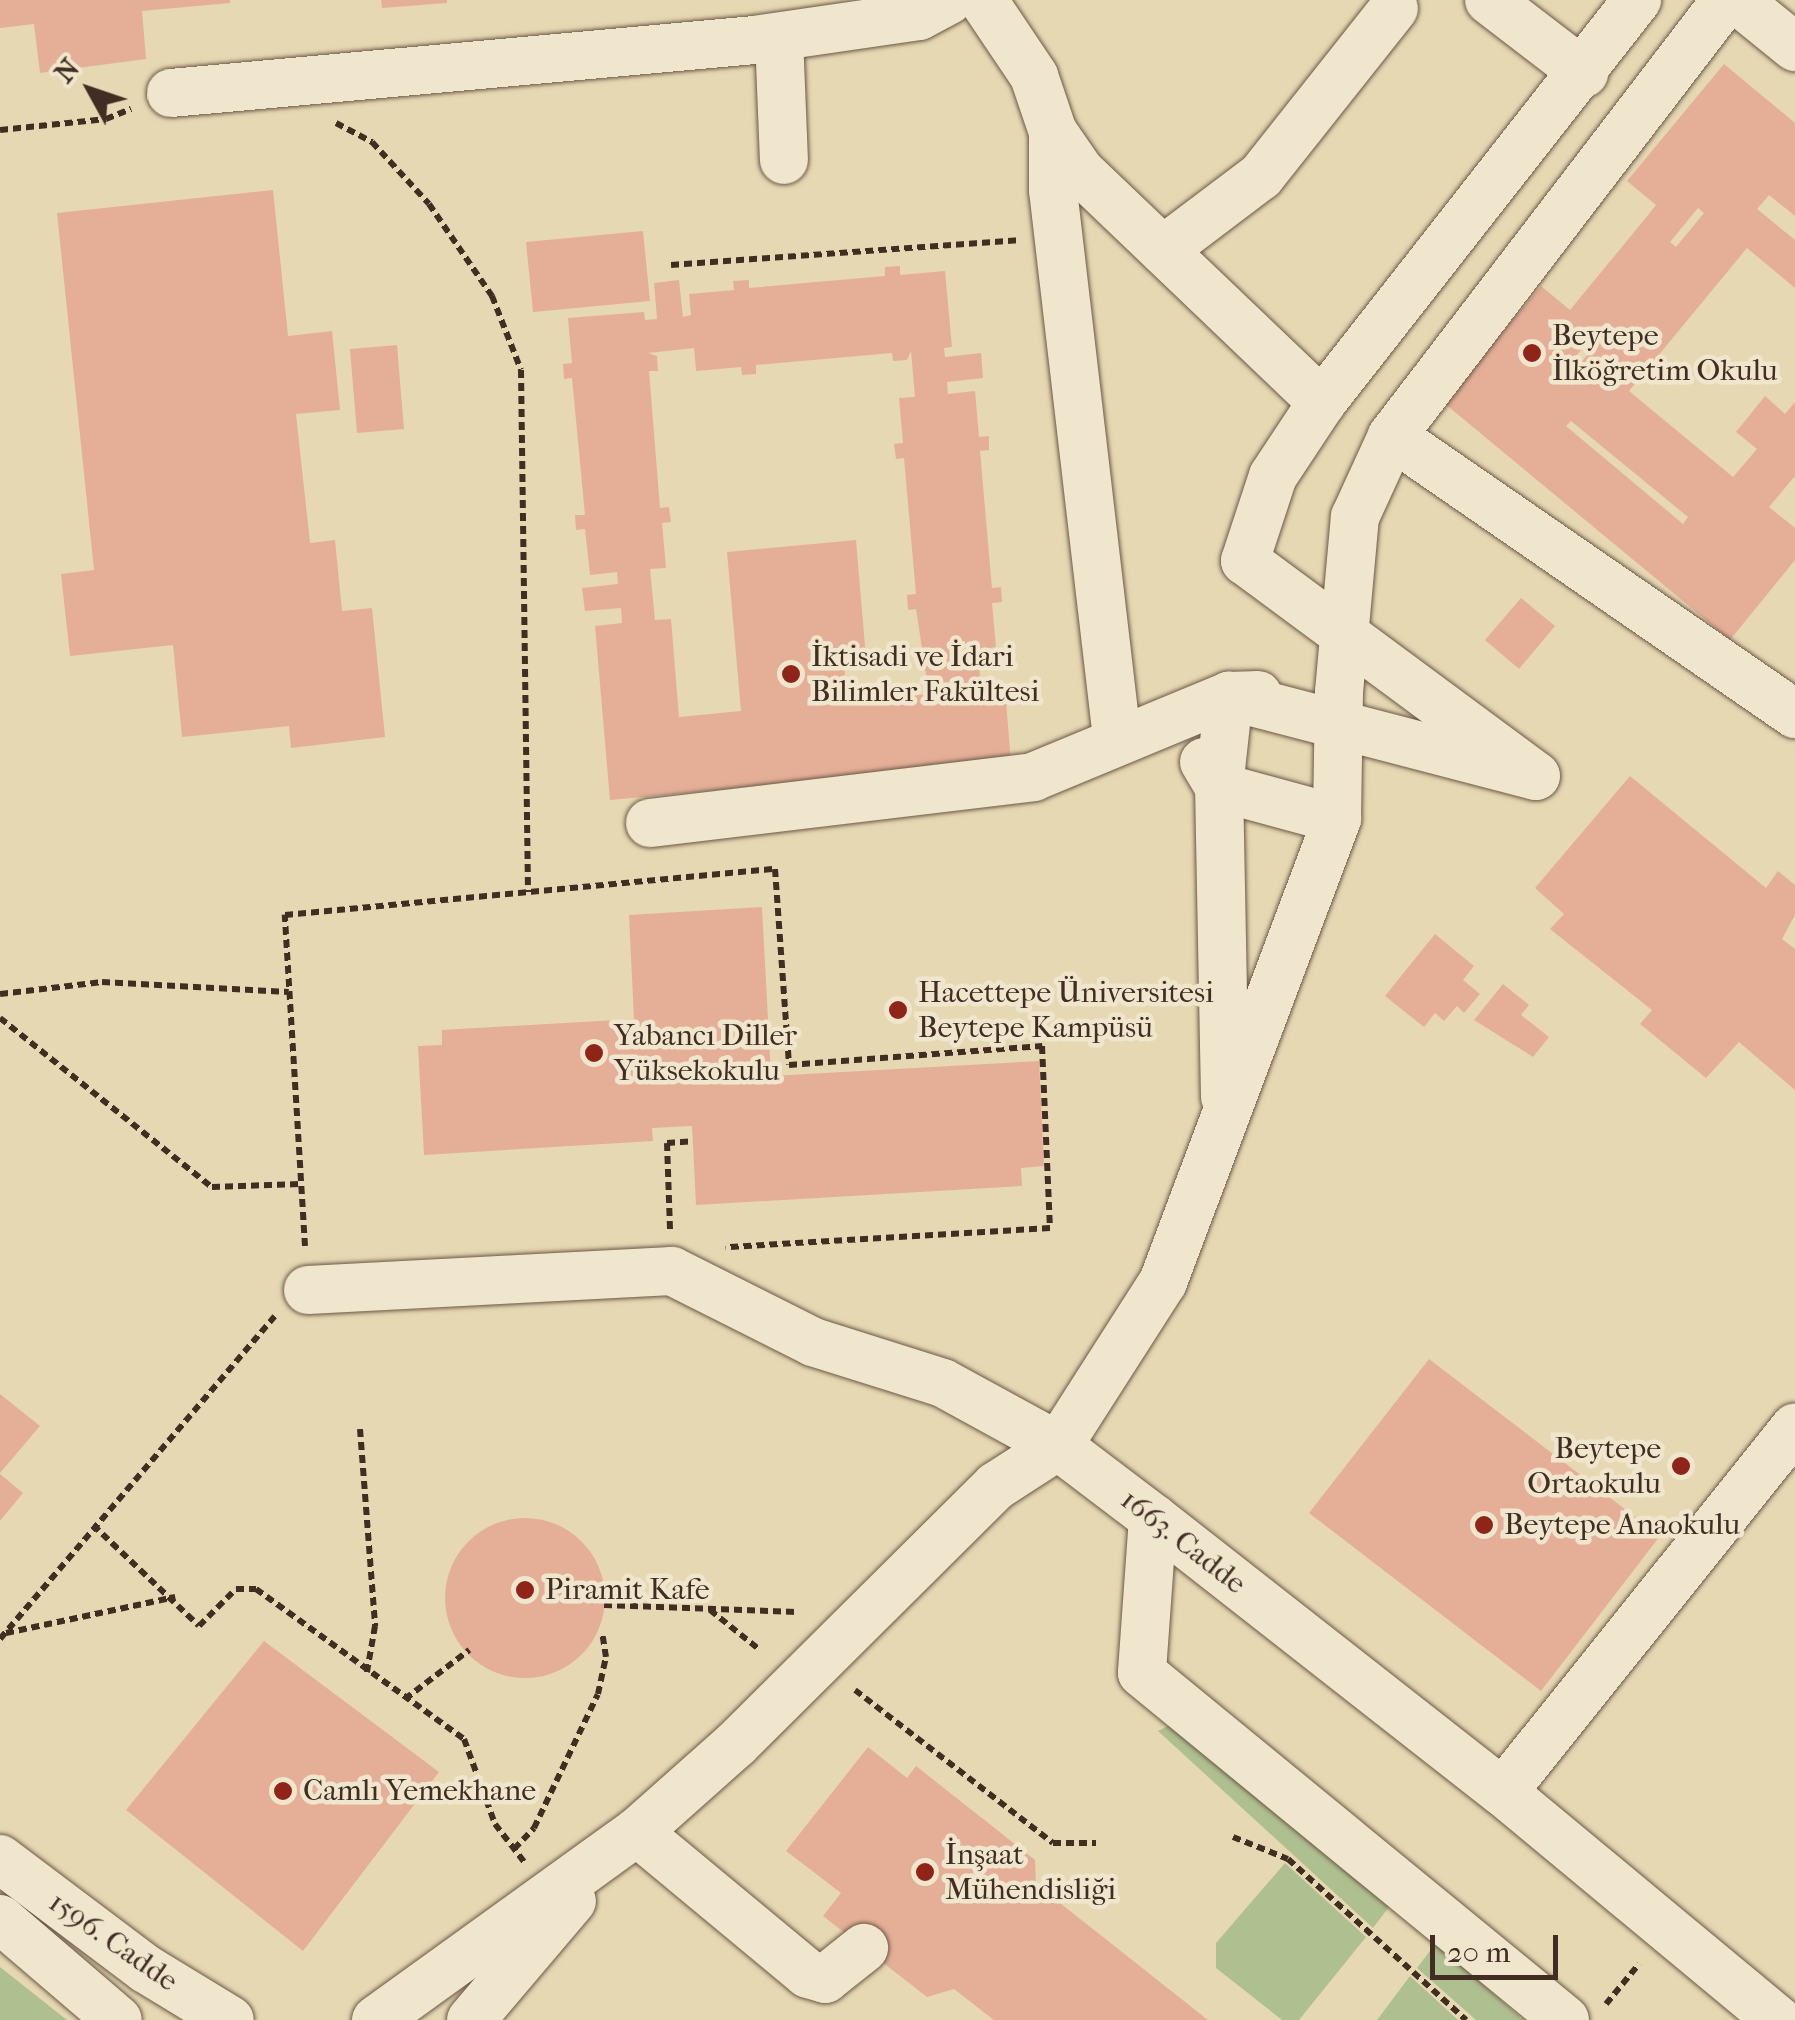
<!DOCTYPE html>
<html>
<head>
<meta charset="utf-8">
<style>
	body { margin:0 }
	#map { position:relative; width:1795px; height:2020px; overflow:hidden; background:#e6d8b2; font-family:"IM FELL French Canon",serif }
	div>[style] { position:absolute }
	.green>* { inset:0; background:#afc090 }
	.building>* { inset:0; background:#e5af97 }
	.round { border-radius:50% }
	.path>* { height:6px; margin-top:-3px; transform-origin:0; background:repeating-linear-gradient(90deg,#422d23 0 8px,transparent 0 13px) }
	.roads { filter:drop-shadow(0 0 2px #6b5847) drop-shadow(0 0 2px #6b5847) }
	.minor>* { height:48px; margin:-24px; padding:0 24px; transform-origin:24px; border-radius:24px; background:#efe6cd }
	.dots>* { width:28px; height:28px; translate:-50% -50%; box-sizing:border-box; border:5px solid #efe6cd; border-radius:50% }
	span { translate:-50% -50%; white-space:nowrap; text-align:center; line-height:1.15; -webkit-text-stroke:9px #efe6cd; paint-order:stroke }
	.poi-label { font-size:30px; color:#422d23 }
	.left { translate:0 -50%; text-align:left }
	.right { translate:-100% -50%; text-align:right }
	.street-label { font-size:30px; color:#422d23 }
	.north { position:absolute; left:40px; top:40px; width:100px; height:100px; -webkit-text-stroke:8px #efe6cd; paint-order:stroke; rotate:310deg; font-size:28px; font-weight:700; line-height:40px; text-align:center; color:#422d23 }
	.north::after { content:''; display:block; margin:auto; width:35px; height:45px; background:#422d23; clip-path:polygon(50% 0,100% 100%,50% 72%,0 100%) }
	.scale { position:absolute; left:1430px; top:1935px; width:128px; height:45px; box-sizing:border-box; border:5px solid #422d23; border-top:0; padding-left:12px; font-size:30px; line-height:35px; white-space:nowrap; color:#422d23; -webkit-text-stroke:8px #efe6cd; paint-order:stroke }
</style>
</head>
<body>
<div id="map">
	<div class="green">
		<div style="clip-path:polygon(1182px 1719px,1392px 1903px,1373px 1928px,1158px 1731px)"></div>
		<div style="clip-path:polygon(1285px 1863px,1366px 1937px,1299px 2020px,1282px 2020px,1216px 1968px,1216px 1943px)"></div>
		<div style="clip-path:polygon(1436px 1943px,1523px 2020px,1476px 2020px,1417px 1968px)"></div>
		<div style="clip-path:polygon(0 1967px,67px 2020px,0 2020px)"></div>
		<div style="clip-path:polygon(1410px 1976px,1458px 2020px,1377px 2020px)"></div>
	</div>
	<div class="building">
		<div style="clip-path:polygon(0 0,230px 0,230px 3px,142px 11px,146px 59px,40px 73px,34px 24px,0 28px)"></div>
		<div style="clip-path:polygon(381px 0,447px 0,447px 3px,382px 8px)"></div>
		<div style="clip-path:polygon(evenodd,1724px 64px,1795px 123px,1795px 216px,1769px 195px,1757px 209px,1795px 240px,1795px 288px,1747px 248px,1629px 391px,1733px 477px,1757px 449px,1736px 432px,1765px 396px,1785px 414px,1795px 402px,1795px 476px,1769px 507px,1795px 528px,1795px 560px,1730px 640px,1444px 403px,1541px 286px,1570px 310px,1644px 220px,1656px 205px,1627px 181px,1724px 64px,1698px 208px,1704px 213px,1676px 247px,1670px 242px,1698px 208px,1724px 64px,1598px 329px,1605px 334px,1573px 372px,1567px 367px,1598px 329px,1724px 64px,1571px 421px,1688px 517px,1683px 524px,1566px 426px,1571px 421px)"></div>
		<div style="clip-path:polygon(273px 190px,288px 336px,332px 331px,340px 410px,296px 414px,310px 543px,335px 540px,342px 611px,372px 608px,385px 737px,291px 748px,289px 726px,182px 737px,173px 645px,70px 656px,61px 574px,94px 570px,57px 213px)"></div>
		<div style="clip-path:polygon(643px 231px,650px 301px,533px 312px,526px 242px)"></div>
		<div style="clip-path:polygon(evenodd,900px 266px,900px 275px,945px 271px,952px 347px,944px 348px,945px 357px,981px 353px,983px 378px,947px 382px,948px 394px,975px 391px,979px 437px,989px 436px,989px 450px,980px 451px,992px 588px,1001px 587px,1002px 602px,992px 603px,996px 647px,978px 650px,981px 690px,1005px 688px,1011px 763px,610px 800px,595px 626px,622px 623px,621px 608px,585px 611px,582px 588px,618px 584px,617px 572px,590px 575px,585px 529px,576px 530px,575px 515px,585px 515px,572px 378px,564px 379px,563px 364px,572px 363px,568px 318px,644px 312px,645px 320px,657px 319px,654px 283px,679px 280px,683px 317px,691px 315px,689px 294px,734px 290px,733px 281px,749px 280px,749px 288px,885px 276px,885px 267px,900px 266px,694px 348px,696px 371px,741px 367px,742px 375px,756px 374px,756px 365px,892px 353px,893px 361px,907px 360px,911px 351px,915px 397px,899px 398px,903px 443px,894px 444px,896px 459px,904px 458px,916px 594px,907px 595px,908px 610px,916px 609px,929px 694px,847px 702px,844px 660px,866px 658px,856px 540px,727px 552px,741px 711px,679px 717px,671px 619px,655px 620px,650px 569px,666px 568px,662px 523px,671px 522px,669px 507px,660px 508px,649px 371px,658px 371px,657px 356px,648px 353px,694px 348px)"></div>
		<div style="clip-path:polygon(397px 345px,404px 429px,357px 433px,350px 349px)"></div>
		<div style="clip-path:polygon(1521px 598px,1555px 626px,1519px 669px,1485px 640px)"></div>
		<div style="clip-path:polygon(1630px 776px,1766px 888px,1778px 871px,1795px 885px,1795px 915px,1782px 939px,1795px 949px,1795px 1090px,1739px 1042px,1706px 1078px,1640px 1024px,1652px 1010px,1550px 929px,1564px 914px,1535px 888px)"></div>
		<div style="clip-path:polygon(762px 907px,771px 1076px,1039px 1061px,1044px 1166px,1021px 1168px,1022px 1186px,696px 1205px,692px 1126px,652px 1128px,653px 1141px,424px 1155px,418px 1046px,442px 1045px,442px 1030px,634px 1019px,629px 915px)"></div>
		<div style="clip-path:polygon(1435px 934px,1474px 966px,1463px 980px,1480px 994px,1464px 1013px,1457px 1006px,1444px 1021px,1435px 1013px,1424px 1027px,1385px 996px)"></div>
		<div style="clip-path:polygon(1503px 984px,1529px 1005px,1521px 1015px,1549px 1037px,1533px 1057px,1474px 1020px)"></div>
		<div style="clip-path:polygon(1429px 1359px,1660px 1536px,1541px 1691px,1309px 1513px)"></div>
		<div style="clip-path:polygon(0 1394px,40px 1426px,0 1473px)"></div>
		<div style="clip-path:polygon(0 1474px,23px 1493px,0 1521px)"></div>
		<div class="round" style="left:445px;top:1518px;width:160px;height:160px"></div>
		<div style="clip-path:polygon(264px 1641px,439px 1772px,303px 1951px,126px 1810px)"></div>
		<div style="clip-path:polygon(868px 1747px,907px 1778px,916px 1766px,1035px 1860px,1036px 1884px,1208px 2020px,994px 2020px,954px 1989px,927px 1997px,823px 1916px,841px 1893px,786px 1851px)"></div>
	</div>
	<div class="path">
		<div style="left:336px;top:123px;width:41px;rotate:27.8deg"></div>
		<div style="left:372px;top:142px;width:84px;rotate:47.4deg"></div>
		<div style="left:429px;top:204px;width:112px;rotate:55.6deg"></div>
		<div style="left:492px;top:296px;width:79px;rotate:68.6deg"></div>
		<div style="left:521px;top:370px;width:522px;rotate:89.23deg"></div>
		<div style="left:0;top:130px;width:107px;rotate:-5.9deg"></div>
		<div style="left:106px;top:119px;width:27px;rotate:-22deg"></div>
		<div style="left:671px;top:265px;width:348px;rotate:-4.1deg"></div>
		<div style="left:0;top:994px;width:103px;rotate:-6.7deg"></div>
		<div style="left:102px;top:982px;width:187px;rotate:3.1deg"></div>
		<div style="left:0;top:1018px;width:271px;rotate:38.6deg"></div>
		<div style="left:212px;top:1187px;width:89px;rotate:-1.9deg"></div>
		<div style="left:670px;top:1229px;width:86px;rotate:-92deg"></div>
		<div style="left:667px;top:1143px;width:26px;rotate:-4deg"></div>
		<div style="left:305px;top:1246px;width:332px;rotate:-93.5deg"></div>
		<div style="left:285px;top:915px;width:492px;rotate:-5.4deg"></div>
		<div style="left:775px;top:869px;width:196px;rotate:85.9deg"></div>
		<div style="left:789px;top:1065px;width:254px;rotate:-4.3deg"></div>
		<div style="left:1042px;top:1046px;width:182px;rotate:87.5deg"></div>
		<div style="left:1050px;top:1228px;width:325px;rotate:176.6deg"></div>
		<div style="left:360px;top:1429px;width:198px;rotate:85.6deg"></div>
		<div style="left:375px;top:1626px;width:47px;rotate:99.9deg"></div>
		<div style="left:93px;top:1525px;width:146px;rotate:43.6deg"></div>
		<div style="left:199px;top:1626px;width:52px;rotate:-45deg"></div>
		<div style="left:236px;top:1589px;width:20px"></div>
		<div style="left:256px;top:1589px;width:256px;rotate:35.8deg"></div>
		<div style="left:464px;top:1739px;width:90px;rotate:70deg"></div>
		<div style="left:495px;top:1824px;width:49px;rotate:52.4deg"></div>
		<div style="left:604px;top:1605px;width:193px;rotate:2.1deg"></div>
		<div style="left:710px;top:1610px;width:64px;rotate:38.7deg"></div>
		<div style="left:6px;top:1633px;width:173px;rotate:-12deg"></div>
		<div style="left:0;top:1639px;width:424px;rotate:-49.6deg"></div>
		<div style="left:855px;top:1690px;width:250px;rotate:37.7deg"></div>
		<div style="left:1053px;top:1843px;width:43px"></div>
		<div style="left:405px;top:1699px;width:81px;rotate:-37.4deg"></div>
		<div style="left:1233px;top:1837px;width:59px;rotate:21.8deg"></div>
		<div style="left:1288px;top:1859px;width:240px;rotate:42.1deg"></div>
		<div style="left:514px;top:1849px;width:29px;rotate:-46deg"></div>
		<div style="left:534px;top:1828px;width:148px;rotate:-64.5deg"></div>
		<div style="left:598px;top:1694px;width:38px;rotate:-78deg"></div>
		<div style="left:606px;top:1657px;width:25px;rotate:-99deg"></div>
		<div style="left:1606px;top:2004px;width:52px;rotate:-50.5deg"></div>
	</div>
	<div class="roads">
		<div class="minor">
			<div style="left:983px;top:0;width:92px;rotate:56.1deg"></div>
			<div style="left:1034px;top:76px;width:59px;rotate:71.3deg"></div>
			<div style="left:1053px;top:132px;width:58px;rotate:90deg"></div>
			<div style="left:1053px;top:190px;width:552px;rotate:83.34deg"></div>
			<div style="left:1489px;top:0;width:120px;rotate:37.5deg"></div>
			<div style="left:1737px;top:0;width:75px;rotate:39deg"></div>
			<div style="left:779px;top:37px;width:123px;rotate:87.7deg"></div>
			<div style="left:171px;top:93px;width:585px;rotate:-5.19deg"></div>
			<div style="left:754px;top:40px;width:167px;rotate:-8.3deg"></div>
			<div style="left:919px;top:16px;width:34px;rotate:-28deg"></div>
			<div style="left:1053px;top:132px;width:47px;rotate:55.3deg"></div>
			<div style="left:1080px;top:171px;width:335px;rotate:43.7deg"></div>
			<div style="left:1163px;top:250px;width:123px;rotate:-37.1deg"></div>
			<div style="left:1261px;top:176px;width:214px;rotate:-51.6deg"></div>
			<div style="left:1392px;top:436px;width:490px;rotate:34.6deg"></div>
			<div style="left:1204px;top:762px;width:29px;rotate:59deg"></div>
			<div style="left:1219px;top:787px;width:122px;rotate:15.2deg"></div>
			<div style="left:650px;top:823px;width:386px;rotate:-6.8deg"></div>
			<div style="left:1033px;top:777px;width:212px;rotate:-22.5deg"></div>
			<div style="left:1229px;top:696px;width:29px;rotate:-2deg"></div>
			<div style="left:1225px;top:1097px;width:310px;rotate:-91.1deg"></div>
			<div style="left:1219px;top:787px;width:92px;rotate:-83.7deg"></div>
			<div style="left:1229px;top:696px;width:317px;rotate:14.6deg"></div>
			<div style="left:1536px;top:776px;width:362px;rotate:-143.5deg"></div>
			<div style="left:1245px;top:561px;width:89px;rotate:-71.8deg"></div>
			<div style="left:1273px;top:476px;width:89px;rotate:-56.5deg"></div>
			<div style="left:1322px;top:402px;width:511px;rotate:-51.92deg"></div>
			<div style="left:308px;top:1290px;width:364px;rotate:-3deg"></div>
			<div style="left:672px;top:1271px;width:158px;rotate:26.7deg"></div>
			<div style="left:813px;top:1342px;width:136px;rotate:17.5deg"></div>
			<div style="left:943px;top:1383px;width:131px;rotate:28.7deg"></div>
			<div style="left:1058px;top:1446px;width:119px;rotate:37.2deg"></div>
			<div style="left:1153px;top:1518px;width:444px;rotate:38.1deg"></div>
			<div style="left:1503px;top:1792px;width:357px;rotate:39.7deg"></div>
			<div style="left:1153px;top:1518px;width:155px;rotate:94.1deg"></div>
			<div style="left:1142px;top:1673px;width:547px;rotate:39.36deg"></div>
			<div style="left:1503px;top:1792px;width:467px;rotate:-51.3deg"></div>
			<div style="left:637px;top:1832px;width:222px;rotate:39.7deg"></div>
			<div style="left:808px;top:1974px;width:18px;rotate:16deg"></div>
			<div style="left:825px;top:1979px;width:50px;rotate:-38.5deg"></div>
			<div style="left:0;top:1859px;width:183px;rotate:37deg"></div>
			<div style="left:146px;top:1969px;width:98px;rotate:31.3deg"></div>
			<div style="left:0;top:1919px;width:155px;rotate:40.6deg"></div>
			<div style="left:376px;top:2020px;width:322px;rotate:-35.8deg"></div>
			<div style="left:637px;top:1832px;width:132px;rotate:-41.6deg"></div>
			<div style="left:736px;top:1744px;width:366px;rotate:-44.8deg"></div>
			<div style="left:996px;top:1486px;width:74px;rotate:-32.8deg"></div>
			<div style="left:1058px;top:1446px;width:195px;rotate:-57.4deg"></div>
			<div style="left:1163px;top:1282px;width:495px;rotate:-69.4deg"></div>
			<div style="left:1337px;top:819px;width:127px;rotate:-89.1deg"></div>
			<div style="left:1339px;top:692px;width:176px;rotate:-84.8deg"></div>
			<div style="left:1355px;top:517px;width:89px;rotate:-65.4deg"></div>
			<div style="left:1392px;top:436px;width:549px;rotate:-52.55deg"></div>
			<div style="left:471px;top:2020px;width:156px;rotate:-49.7deg"></div>
		</div>
	</div>
	<div class="dots">
		<div style="left:1532px;top:353px;background:#8f2418"></div>
		<div style="left:791px;top:674px;background:#8f2418"></div>
		<div style="left:898px;top:1010px;background:#8f2418"></div>
		<div style="left:594px;top:1053px;background:#8f2418"></div>
		<div style="left:1681px;top:1466px;background:#8f2418"></div>
		<div style="left:1484px;top:1525px;background:#8f2418"></div>
		<div style="left:525px;top:1590px;background:#8f2418"></div>
		<div style="left:283px;top:1791px;background:#8f2418"></div>
		<div style="left:925px;top:1872px;background:#8f2418"></div>
	</div>
	<div class="poi-label">
		<span class="left" style="left:1552px;top:353px">Beytepe<br>İlköğretim Okulu</span>
		<span class="left" style="left:811px;top:674px">İktisadi ve İdari<br>Bilimler Fakültesi</span>
		<span class="left" style="left:918px;top:1010px">Hacettepe Üniversitesi<br>Beytepe Kampüsü</span>
		<span class="left" style="left:614px;top:1053px">Yabancı Diller<br>Yüksekokulu</span>
		<span class="right" style="left:1661px;top:1466px">Beytepe<br>Ortaokulu</span>
		<span class="left" style="left:1504px;top:1525px">Beytepe Anaokulu</span>
		<span class="left" style="left:545px;top:1590px">Piramit Kafe</span>
		<span class="left" style="left:303px;top:1791px">Camlı Yemekhane</span>
		<span class="left" style="left:945px;top:1872px">İnşaat<br>Mühendisliği</span>
	</div>
	<div class="street-label">
		<span style="left:1183px;top:1542px;rotate:38deg">1663. Cadde</span>
		<span style="left:113px;top:1942px;rotate:35deg">1596. Cadde</span>
	</div>
	<div class="north">N</div>
	<div class="scale">20 m</div>
</div>
</body>
</html>
